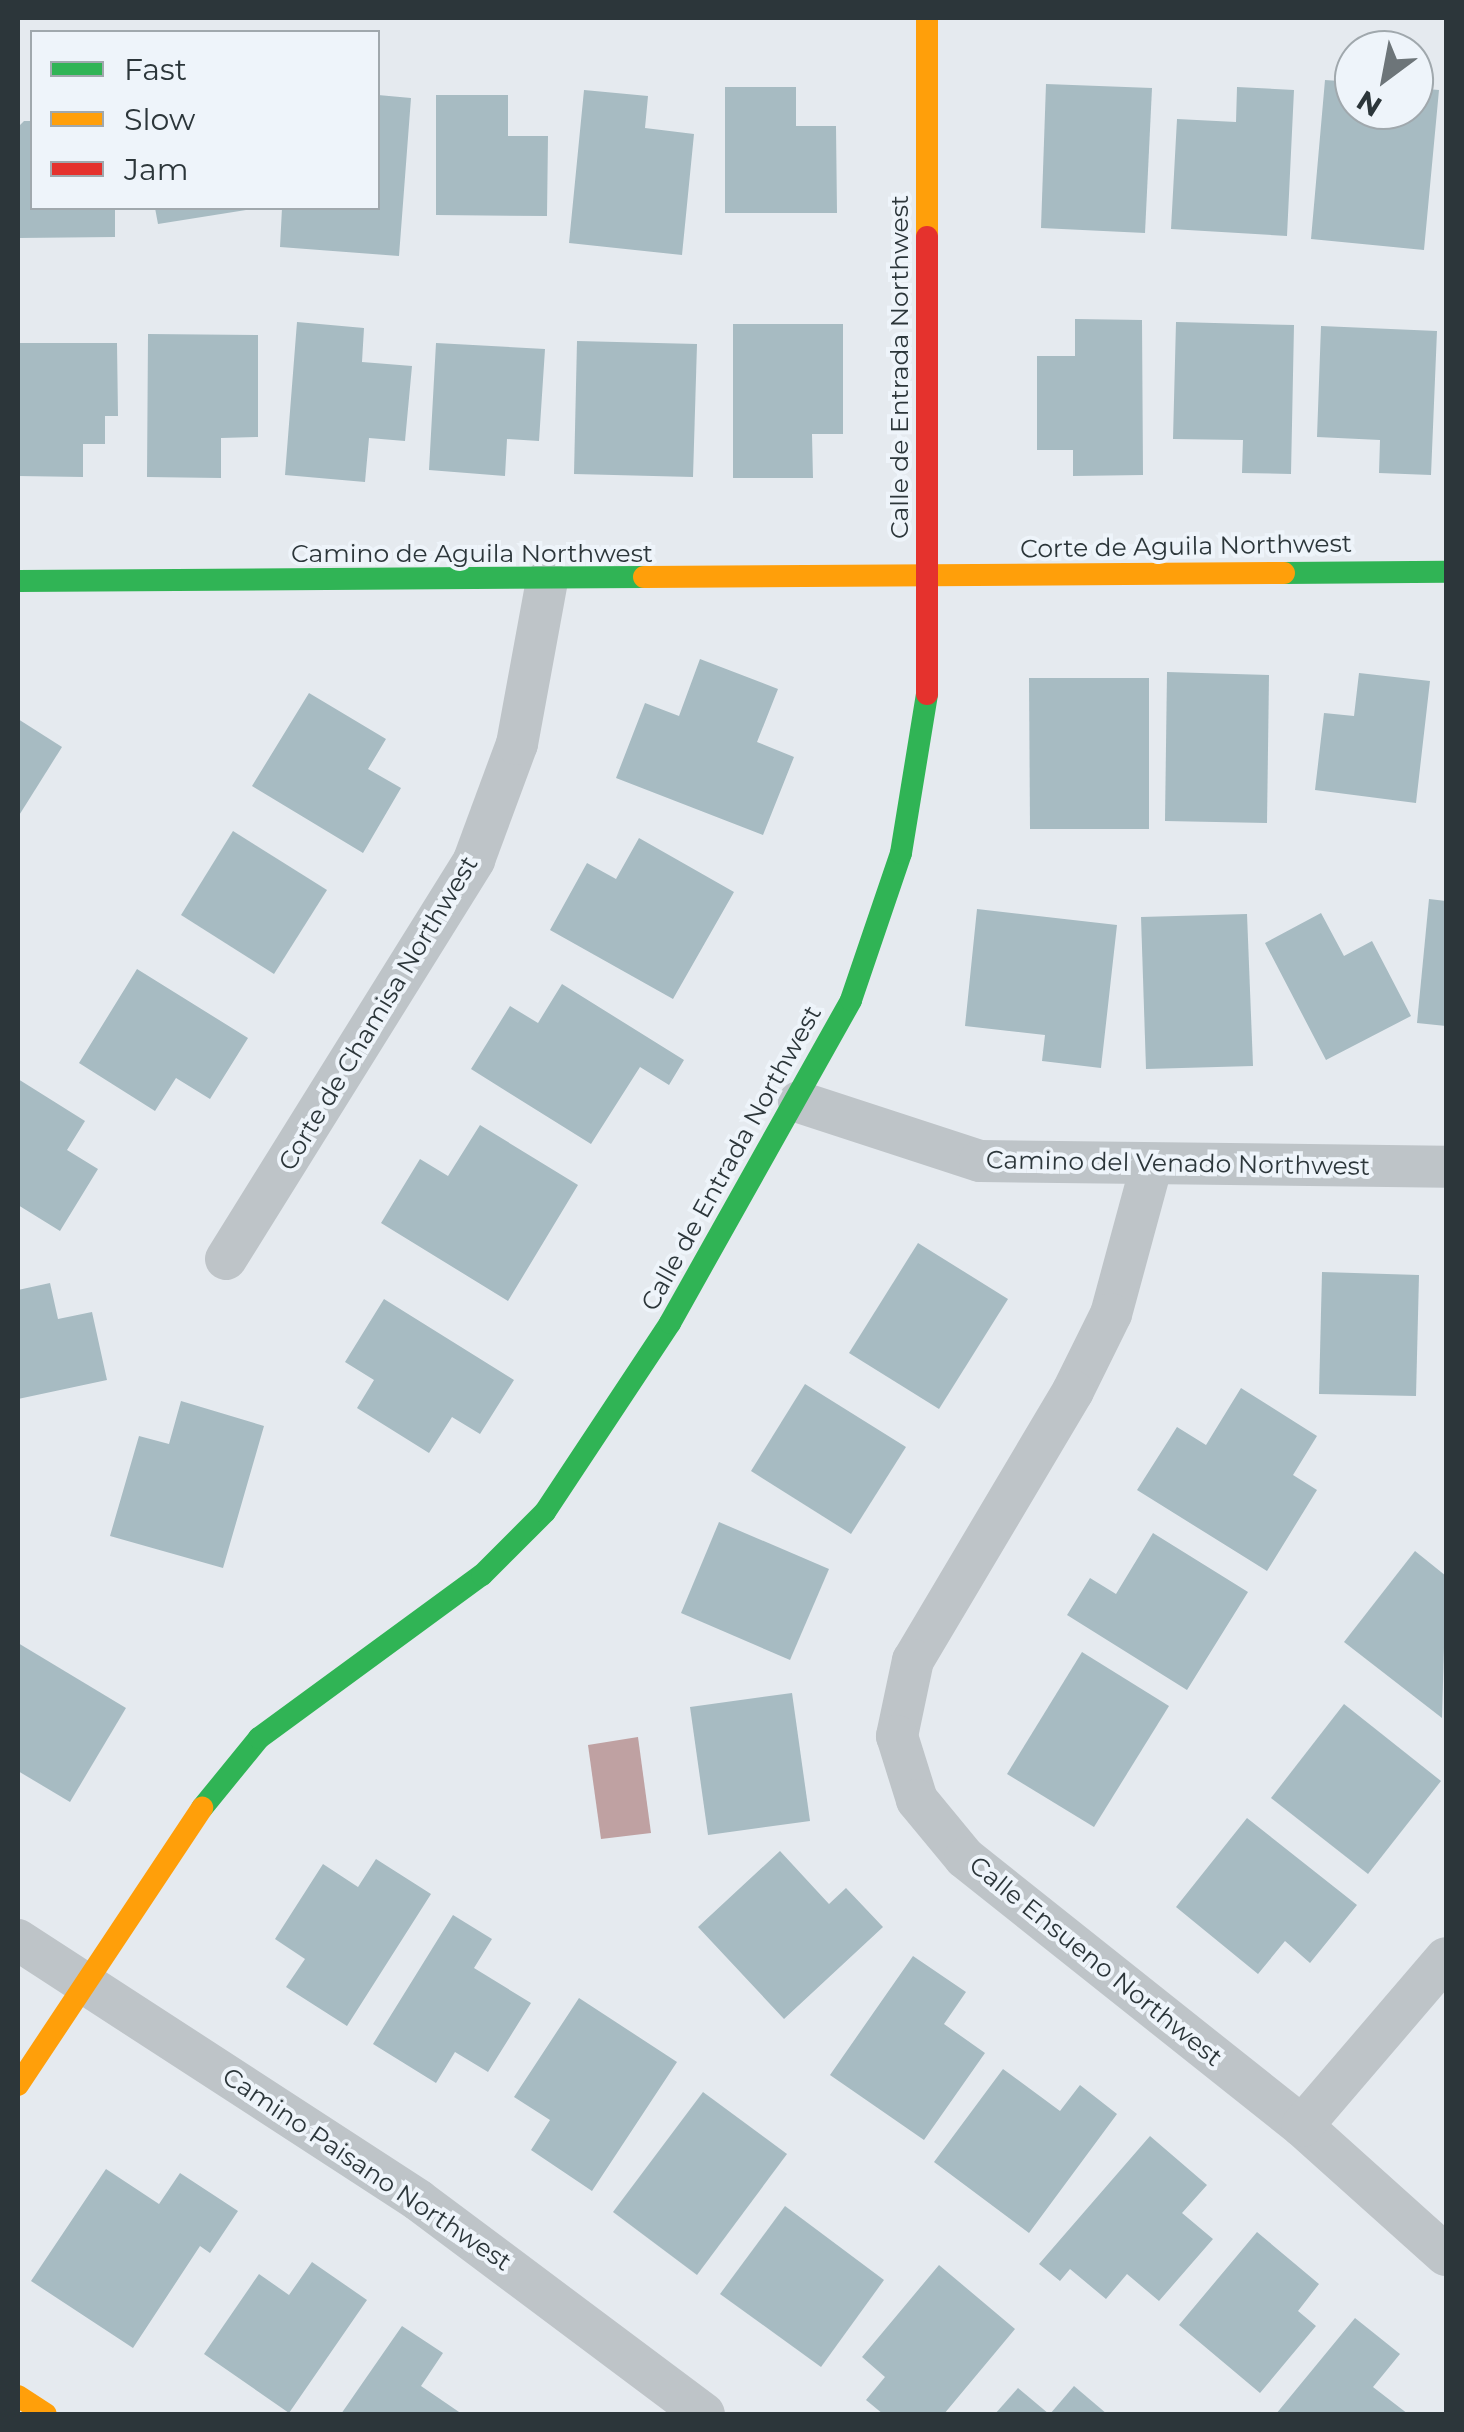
<!DOCTYPE html>
<html>
<head>
<meta charset="utf-8">
<style>
	body { margin:0 }
	#map { position:relative; width:1464px; height:2432px; overflow:hidden; background:#e5eaef; font-family:Montserrat,sans-serif }
	div>[style] { position:absolute }
	.water>* { inset:0; background:#bfa1a2 }
	.building>* { inset:0; background:#a7bbc2 }
	.street>* { height:42px; margin:-21px; padding:0 21px; transform-origin:21px; border-radius:21px; background:#bec4c8 }
	.fast>* { height:22px; margin:-11px; padding:0 11px; transform-origin:11px; border-radius:11px; background:#30b455 }
	.slow>* { height:22px; margin:-11px; padding:0 11px; transform-origin:11px; border-radius:11px; background:#ff9f0a }
	.jam>* { height:22px; margin:-11px; padding:0 11px; transform-origin:11px; border-radius:11px; background:#e5322d }
	span { translate:-50% -50%; white-space:nowrap; text-align:center; line-height:1.15; -webkit-text-stroke:8px #eef4fa; paint-order:stroke }
	.street-label { font-size:25px; color:#2c363a }
	.frame { position:absolute; inset:0; border:20px solid #2c363a; pointer-events:none }
	.legend { position:absolute; left:30px; top:30px; width:350px; height:180px; box-sizing:border-box; background:#eef4fa; border:2px solid #a0a8ad; margin:0; padding:12px 18px; list-style:none; font-size:30px; color:#2c363a }
	.legend li { display:flex; align-items:center; gap:20px; height:50px }
	.legend b { width:50px; border:2px solid #a0a8ad }
	.north { position:absolute; left:1334px; top:30px; width:100px; height:100px; box-sizing:border-box; background:#eef4fa; border:2px solid #a0a8ad; border-radius:50%; rotate:212deg; font-size:28px; font-weight:700; line-height:40px; text-align:center; color:#2c363a }
	.north::after { content:''; display:block; margin:auto; width:35px; height:45px; background:#6d7579; clip-path:polygon(50% 0,100% 100%,50% 72%,0 100%) }
</style>
</head>
<body>
<div id="map">
	<div class="water">
		<div style="clip-path:polygon(638px 1737px,651px 1833px,601px 1839px,588px 1745px)"></div>
	</div>
	<div class="building">
		<div style="clip-path:polygon(1325px 80px,1354px 82px,1354px 110px,1414px 110px,1414px 88px,1439px 90px,1424px 250px,1311px 239px)"></div>
		<div style="clip-path:polygon(1046px 84px,1152px 88px,1145px 233px,1041px 228px)"></div>
		<div style="clip-path:polygon(725px 87px,796px 87px,796px 126px,836px 126px,837px 213px,725px 213px)"></div>
		<div style="clip-path:polygon(1237px 87px,1294px 90px,1287px 236px,1171px 229px,1177px 119px,1236px 122px)"></div>
		<div style="clip-path:polygon(584px 90px,648px 96px,645px 128px,694px 134px,682px 255px,569px 243px)"></div>
		<div style="clip-path:polygon(378px 95px,411px 98px,399px 256px,280px 247px,282px 208px,378px 208px)"></div>
		<div style="clip-path:polygon(436px 95px,508px 95px,508px 136px,548px 136px,547px 216px,436px 215px)"></div>
		<div style="clip-path:polygon(24px 121px,32px 121px,32px 208px,115px 208px,115px 237px,18px 238px,18px 127px)"></div>
		<div style="clip-path:polygon(155px 208px,246px 208px,246px 210px,158px 224px)"></div>
		<div style="clip-path:polygon(1075px 319px,1142px 320px,1143px 475px,1073px 476px,1073px 450px,1037px 450px,1037px 356px,1075px 356px)"></div>
		<div style="clip-path:polygon(297px 322px,364px 328px,362px 362px,412px 366px,405px 441px,369px 438px,365px 482px,285px 475px)"></div>
		<div style="clip-path:polygon(1176px 322px,1294px 325px,1291px 474px,1242px 473px,1243px 440px,1173px 439px)"></div>
		<div style="clip-path:polygon(733px 324px,843px 324px,843px 434px,812px 434px,813px 478px,733px 478px)"></div>
		<div style="clip-path:polygon(1321px 326px,1437px 331px,1431px 475px,1379px 473px,1380px 440px,1317px 437px)"></div>
		<div style="clip-path:polygon(148px 334px,258px 335px,258px 437px,221px 438px,221px 478px,147px 477px)"></div>
		<div style="clip-path:polygon(577px 341px,697px 344px,693px 477px,574px 474px)"></div>
		<div style="clip-path:polygon(18px 343px,117px 343px,118px 416px,105px 416px,105px 444px,83px 444px,83px 477px,18px 476px)"></div>
		<div style="clip-path:polygon(436px 343px,545px 349px,539px 441px,507px 439px,505px 476px,429px 470px)"></div>
		<div style="clip-path:polygon(700px 659px,778px 689px,757px 742px,794px 757px,763px 835px,616px 778px,645px 703px,679px 716px)"></div>
		<div style="clip-path:polygon(1167px 672px,1269px 675px,1267px 823px,1165px 821px)"></div>
		<div style="clip-path:polygon(1359px 673px,1430px 681px,1416px 803px,1315px 790px,1324px 713px,1354px 716px)"></div>
		<div style="clip-path:polygon(1029px 678px,1149px 678px,1149px 829px,1030px 829px)"></div>
		<div style="clip-path:polygon(309px 693px,386px 739px,368px 769px,401px 788px,363px 853px,252px 786px)"></div>
		<div style="clip-path:polygon(18px 719px,62px 747px,18px 817px)"></div>
		<div style="clip-path:polygon(233px 831px,327px 890px,274px 974px,181px 915px)"></div>
		<div style="clip-path:polygon(639px 838px,734px 892px,673px 999px,550px 930px,587px 863px,616px 879px)"></div>
		<div style="clip-path:polygon(1429px 899px,1446px 901px,1446px 1026px,1417px 1023px)"></div>
		<div style="clip-path:polygon(977px 909px,1117px 925px,1101px 1068px,1042px 1061px,1045px 1035px,965px 1026px)"></div>
		<div style="clip-path:polygon(1321px 913px,1344px 956px,1372px 941px,1411px 1016px,1326px 1060px,1265px 943px)"></div>
		<div style="clip-path:polygon(1247px 914px,1253px 1066px,1146px 1069px,1141px 917px)"></div>
		<div style="clip-path:polygon(137px 969px,248px 1038px,210px 1099px,176px 1078px,155px 1111px,79px 1063px)"></div>
		<div style="clip-path:polygon(562px 984px,684px 1060px,669px 1085px,640px 1067px,591px 1144px,471px 1069px,510px 1006px,538px 1023px)"></div>
		<div style="clip-path:polygon(18px 1079px,85px 1121px,67px 1150px,98px 1169px,60px 1231px,18px 1205px)"></div>
		<div style="clip-path:polygon(480px 1125px,578px 1185px,508px 1301px,381px 1223px,420px 1159px,448px 1176px)"></div>
		<div style="clip-path:polygon(918px 1243px,1008px 1299px,939px 1409px,849px 1353px)"></div>
		<div style="clip-path:polygon(1322px 1272px,1419px 1275px,1416px 1396px,1319px 1394px)"></div>
		<div style="clip-path:polygon(50px 1283px,58px 1319px,92px 1312px,107px 1380px,18px 1399px,18px 1290px)"></div>
		<div style="clip-path:polygon(384px 1299px,514px 1380px,480px 1434px,452px 1417px,429px 1453px,357px 1408px,374px 1380px,345px 1362px)"></div>
		<div style="clip-path:polygon(805px 1384px,906px 1447px,851px 1534px,751px 1471px)"></div>
		<div style="clip-path:polygon(1241px 1388px,1317px 1436px,1293px 1475px,1317px 1490px,1267px 1571px,1137px 1490px,1177px 1427px,1206px 1445px)"></div>
		<div style="clip-path:polygon(181px 1401px,264px 1426px,223px 1568px,110px 1536px,139px 1436px,169px 1444px)"></div>
		<div style="clip-path:polygon(719px 1522px,829px 1569px,790px 1660px,681px 1613px)"></div>
		<div style="clip-path:polygon(1153px 1533px,1248px 1592px,1187px 1690px,1067px 1615px,1090px 1578px,1116px 1594px)"></div>
		<div style="clip-path:polygon(1415px 1551px,1446px 1576px,1442px 1718px,1344px 1642px)"></div>
		<div style="clip-path:polygon(18px 1643px,126px 1708px,70px 1802px,18px 1771px)"></div>
		<div style="clip-path:polygon(1082px 1652px,1169px 1706px,1094px 1827px,1007px 1774px)"></div>
		<div style="clip-path:polygon(792px 1693px,810px 1821px,708px 1835px,690px 1707px)"></div>
		<div style="clip-path:polygon(1344px 1704px,1441px 1781px,1368px 1874px,1271px 1798px)"></div>
		<div style="clip-path:polygon(1247px 1818px,1357px 1905px,1310px 1963px,1285px 1941px,1258px 1974px,1176px 1907px)"></div>
		<div style="clip-path:polygon(780px 1851px,829px 1904px,846px 1888px,883px 1927px,784px 2019px,698px 1927px)"></div>
		<div style="clip-path:polygon(376px 1859px,431px 1894px,347px 2026px,286px 1987px,305px 1959px,275px 1939px,323px 1864px,358px 1887px)"></div>
		<div style="clip-path:polygon(453px 1915px,492px 1939px,474px 1968px,531px 2003px,488px 2072px,455px 2052px,436px 2083px,373px 2044px)"></div>
		<div style="clip-path:polygon(913px 1956px,966px 1992px,944px 2024px,985px 2053px,924px 2140px,830px 2075px)"></div>
		<div style="clip-path:polygon(579px 1998px,677px 2062px,592px 2191px,531px 2150px,550px 2120px,514px 2097px)"></div>
		<div style="clip-path:polygon(1003px 2069px,1060px 2111px,1080px 2085px,1117px 2114px,1029px 2233px,934px 2162px)"></div>
		<div style="clip-path:polygon(703px 2092px,787px 2154px,697px 2275px,613px 2212px)"></div>
		<div style="clip-path:polygon(1150px 2136px,1207px 2185px,1182px 2213px,1213px 2239px,1159px 2301px,1127px 2274px,1106px 2299px,1070px 2269px,1060px 2281px,1039px 2264px)"></div>
		<div style="clip-path:polygon(106px 2169px,159px 2204px,180px 2173px,238px 2211px,210px 2253px,200px 2246px,133px 2348px,31px 2281px)"></div>
		<div style="clip-path:polygon(785px 2206px,884px 2280px,821px 2367px,720px 2294px)"></div>
		<div style="clip-path:polygon(1257px 2232px,1319px 2284px,1298px 2311px,1316px 2326px,1260px 2393px,1179px 2325px)"></div>
		<div style="clip-path:polygon(312px 2262px,367px 2300px,289px 2413px,204px 2354px,259px 2274px,289px 2295px)"></div>
		<div style="clip-path:polygon(939px 2265px,1015px 2329px,944px 2414px,883px 2414px,866px 2400px,885px 2377px,862px 2357px)"></div>
		<div style="clip-path:polygon(1355px 2318px,1400px 2354px,1373px 2387px,1408px 2414px,1276px 2414px)"></div>
		<div style="clip-path:polygon(402px 2326px,443px 2353px,421px 2386px,462px 2414px,341px 2414px)"></div>
		<div style="clip-path:polygon(1074px 2386px,1107px 2414px,1050px 2414px)"></div>
		<div style="clip-path:polygon(1018px 2388px,1049px 2414px,995px 2414px)"></div>
	</div>
	<div class="street">
		<div style="left:799px;top:1102px;width:190px;rotate:18.1deg"></div>
		<div style="left:980px;top:1161px;width:466px;rotate:0.7deg"></div>
		<div style="left:1151px;top:1167px;width:152px;rotate:105.2deg"></div>
		<div style="left:1111px;top:1314px;width:86px;rotate:116.3deg"></div>
		<div style="left:1073px;top:1391px;width:313px;rotate:120.7deg"></div>
		<div style="left:913px;top:1660px;width:78px;rotate:101.9deg"></div>
		<div style="left:897px;top:1736px;width:67px;rotate:72.6deg"></div>
		<div style="left:917px;top:1800px;width:75px;rotate:50.4deg"></div>
		<div style="left:965px;top:1858px;width:431px;rotate:38.5deg"></div>
		<div style="left:1302px;top:2126px;width:193px;rotate:41.9deg"></div>
		<div style="left:226px;top:1259px;width:470px;rotate:-58.1deg"></div>
		<div style="left:474px;top:860px;width:124px;rotate:-69.7deg"></div>
		<div style="left:517px;top:744px;width:166px;rotate:-79.6deg"></div>
		<div style="left:18px;top:1940px;width:477px;rotate:33deg"></div>
		<div style="left:418px;top:2200px;width:357px;rotate:36.8deg"></div>
		<div style="left:1302px;top:2126px;width:221px;rotate:-49.4deg"></div>
	</div>
	<div class="fast">
		<div style="left:1284px;top:573px;width:162px;rotate:-0.4deg"></div>
		<div style="left:18px;top:581px;width:626px;rotate:-0.37deg"></div>
		<div style="left:202px;top:1808px;width:90px;rotate:-50.8deg"></div>
		<div style="left:259px;top:1738px;width:276px;rotate:-36.2deg"></div>
		<div style="left:482px;top:1575px;width:89px;rotate:-45deg"></div>
		<div style="left:545px;top:1512px;width:227px;rotate:-56.5deg"></div>
		<div style="left:670px;top:1323px;width:370px;rotate:-60.7deg"></div>
		<div style="left:851px;top:1000px;width:155px;rotate:-71.2deg"></div>
		<div style="left:901px;top:853px;width:161px;rotate:-80.7deg"></div>
	</div>
	<div class="slow">
		<div style="left:927px;top:18px;width:219px;rotate:90deg"></div>
		<div style="left:644px;top:577px;width:640px;rotate:-0.36deg"></div>
		<div style="left:18px;top:2085px;width:333px;rotate:-56.4deg"></div>
		<div style="left:18px;top:2396px;width:33px;rotate:33deg"></div>
	</div>
	<div class="jam">
		<div style="left:927px;top:237px;width:457px;rotate:90deg"></div>
	</div>
	<div class="street-label">
		<span style="left:899px;top:367px;rotate:-90deg">Calle de Entrada Northwest</span>
		<span style="left:1186px;top:546px;rotate:-1deg">Corte de Aguila Northwest</span>
		<span style="left:472px;top:553px">Camino de Aguila Northwest</span>
		<span style="left:378px;top:1013px;rotate:-59deg">Corte de Chamisa Northwest</span>
		<span style="left:731px;top:1158px;rotate:-61deg">Calle de Entrada Northwest</span>
		<span style="left:1178px;top:1163px;rotate:1deg">Camino del Venado Northwest</span>
		<span style="left:1096px;top:1961px;rotate:39deg">Calle Ensueno Northwest</span>
		<span style="left:367px;top:2169px;rotate:34deg">Camino Paisano Northwest</span>
	</div>
	<div class="frame"></div>
	<ul class="legend">
	<li><b style="height:12px;background:#30b455"></b>Fast</li>
	<li><b style="height:12px;background:#ff9f0a"></b>Slow</li>
	<li><b style="height:12px;background:#e5322d"></b>Jam</li>
	</ul>
	<div class="north">N</div>
</div>
</body>
</html>
